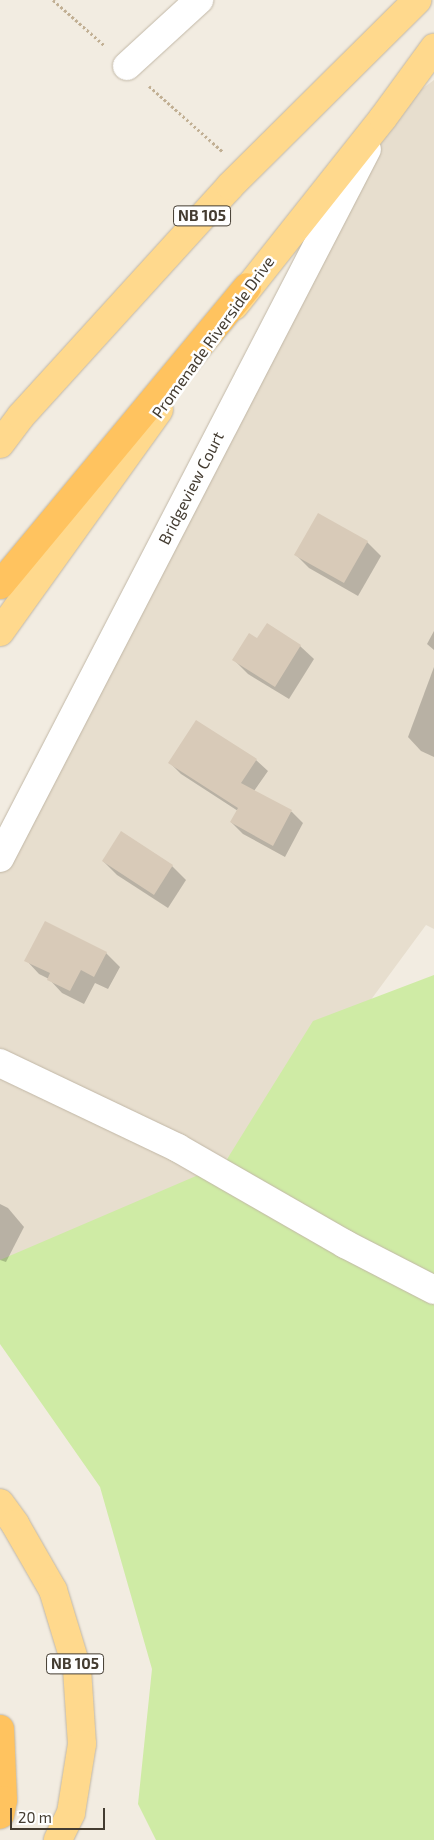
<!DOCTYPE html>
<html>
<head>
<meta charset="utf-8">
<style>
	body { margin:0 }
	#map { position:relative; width:434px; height:1840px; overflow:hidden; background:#f2ece1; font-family:"Exo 2",sans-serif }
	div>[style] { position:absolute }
	.residential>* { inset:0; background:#e7dece }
	.green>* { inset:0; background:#cfeba5 }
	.shadow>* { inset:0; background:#0003 }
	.building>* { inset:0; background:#d8cab8 }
	.path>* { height:3px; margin-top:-1.5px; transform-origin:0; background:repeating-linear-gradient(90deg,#c1af93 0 2.5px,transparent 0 5px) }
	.roads { filter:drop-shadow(0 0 1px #c1b7a6) drop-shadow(0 0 1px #c1b7a6) }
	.minor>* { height:28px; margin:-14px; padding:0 14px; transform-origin:14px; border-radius:14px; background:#fff }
	.major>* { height:28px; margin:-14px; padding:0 14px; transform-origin:14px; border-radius:14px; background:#ffd98d }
	.highway>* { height:28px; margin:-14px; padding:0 14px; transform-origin:14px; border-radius:14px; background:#ffc35f }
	span { translate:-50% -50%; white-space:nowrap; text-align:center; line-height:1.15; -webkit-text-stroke:5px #fff; paint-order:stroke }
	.shield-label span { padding:1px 4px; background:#fff; border:1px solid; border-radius:4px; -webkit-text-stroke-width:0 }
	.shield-label { font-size:15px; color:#443c31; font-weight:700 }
	.street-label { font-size:16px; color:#443c31 }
	.scale { position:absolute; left:10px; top:1808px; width:95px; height:22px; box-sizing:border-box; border:2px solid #443c31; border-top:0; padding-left:6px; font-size:15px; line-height:18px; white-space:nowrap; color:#443c31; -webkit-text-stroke:4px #fff; paint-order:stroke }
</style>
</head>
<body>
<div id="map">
	<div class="residential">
		<div style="clip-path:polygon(434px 80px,434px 929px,426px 925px,345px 1035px,79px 1313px,0 1276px,0 858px,383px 118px)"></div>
	</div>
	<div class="green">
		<div style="clip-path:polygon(434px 975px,434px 1840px,156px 1840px,138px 1804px,152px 1669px,100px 1487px,0 1344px,0 1260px,224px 1164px,313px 1021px)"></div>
	</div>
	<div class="shadow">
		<div style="clip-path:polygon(367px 542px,381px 556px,358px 596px,309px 568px,296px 555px)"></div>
		<div style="clip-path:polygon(434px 631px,434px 650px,427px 644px)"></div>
		<div style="clip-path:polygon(258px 640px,300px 646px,314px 659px,289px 699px,248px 674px,234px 660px)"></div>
		<div style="clip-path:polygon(434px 667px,434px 757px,421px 751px,408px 737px)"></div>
		<div style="clip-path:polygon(256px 760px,268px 771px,254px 791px,292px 812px,303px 823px,285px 857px,243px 834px,231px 822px,238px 811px,181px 774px,170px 763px)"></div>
		<div style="clip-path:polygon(103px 861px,172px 866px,186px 880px,168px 908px,117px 875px)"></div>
		<div style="clip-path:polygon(106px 953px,120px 967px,108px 989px,95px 983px,84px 1004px,62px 993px,49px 979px,39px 974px,26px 960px)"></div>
		<div style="clip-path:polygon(0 1204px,8px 1208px,24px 1227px,6px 1262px,0 1260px)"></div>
	</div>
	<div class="building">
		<div style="clip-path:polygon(318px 513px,368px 541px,344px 583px,294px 555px)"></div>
		<div style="clip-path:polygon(267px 623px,301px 645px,275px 687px,232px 660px,249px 633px,257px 638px)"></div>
		<div style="clip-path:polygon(196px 720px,257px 759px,241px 783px,292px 810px,273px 846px,230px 822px,238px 808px,168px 763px)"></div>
		<div style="clip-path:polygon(121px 831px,173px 865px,154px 895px,102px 861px)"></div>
		<div style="clip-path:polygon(45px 921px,107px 952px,94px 977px,81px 970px,70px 991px,47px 980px,50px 973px,24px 961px)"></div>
	</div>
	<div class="path">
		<div style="left:53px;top:0;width:69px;rotate:41.5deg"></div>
		<div style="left:149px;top:86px;width:98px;rotate:41.7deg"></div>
	</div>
	<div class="roads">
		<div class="minor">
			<div style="left:127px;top:66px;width:98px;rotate:-42.5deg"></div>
			<div style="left:0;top:858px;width:798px;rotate:-62.63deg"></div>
			<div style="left:0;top:1063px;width:197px;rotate:25.5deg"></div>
			<div style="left:178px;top:1148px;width:193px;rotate:29.9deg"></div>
			<div style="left:345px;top:1244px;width:100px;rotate:27.3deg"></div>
		</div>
		<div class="major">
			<div style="left:234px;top:306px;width:240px;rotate:-51.6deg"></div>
			<div style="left:383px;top:118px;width:87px;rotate:-53.9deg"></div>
			<div style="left:0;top:444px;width:35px;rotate:-53deg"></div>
			<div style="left:21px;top:416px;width:311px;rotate:-47.7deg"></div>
			<div style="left:230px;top:186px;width:264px;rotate:-44.8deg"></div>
			<div style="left:0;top:632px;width:273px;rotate:-54.4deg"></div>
			<div style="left:0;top:1503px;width:26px;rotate:54deg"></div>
			<div style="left:15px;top:1524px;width:76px;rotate:60.1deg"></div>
			<div style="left:53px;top:1590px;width:83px;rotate:73.1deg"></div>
			<div style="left:77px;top:1669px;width:75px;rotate:86.2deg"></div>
			<div style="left:82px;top:1744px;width:70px;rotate:99.1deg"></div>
			<div style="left:71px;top:1813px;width:30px;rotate:116deg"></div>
		</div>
		<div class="highway">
			<div style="left:0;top:585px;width:387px;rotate:-50.3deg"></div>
			<div style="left:0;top:1729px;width:71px;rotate:87.6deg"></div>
			<div style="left:3px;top:1800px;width:15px;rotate:101deg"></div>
		</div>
	</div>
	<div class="shield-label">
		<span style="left:202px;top:216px">NB 105</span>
		<span style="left:75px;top:1664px">NB 105</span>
	</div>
	<div class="street-label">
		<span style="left:213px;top:337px;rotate:-54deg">Promenade Riverside Drive</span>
		<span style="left:191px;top:488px;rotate:-63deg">Bridgeview Court</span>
	</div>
	<div class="scale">20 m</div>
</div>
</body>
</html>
